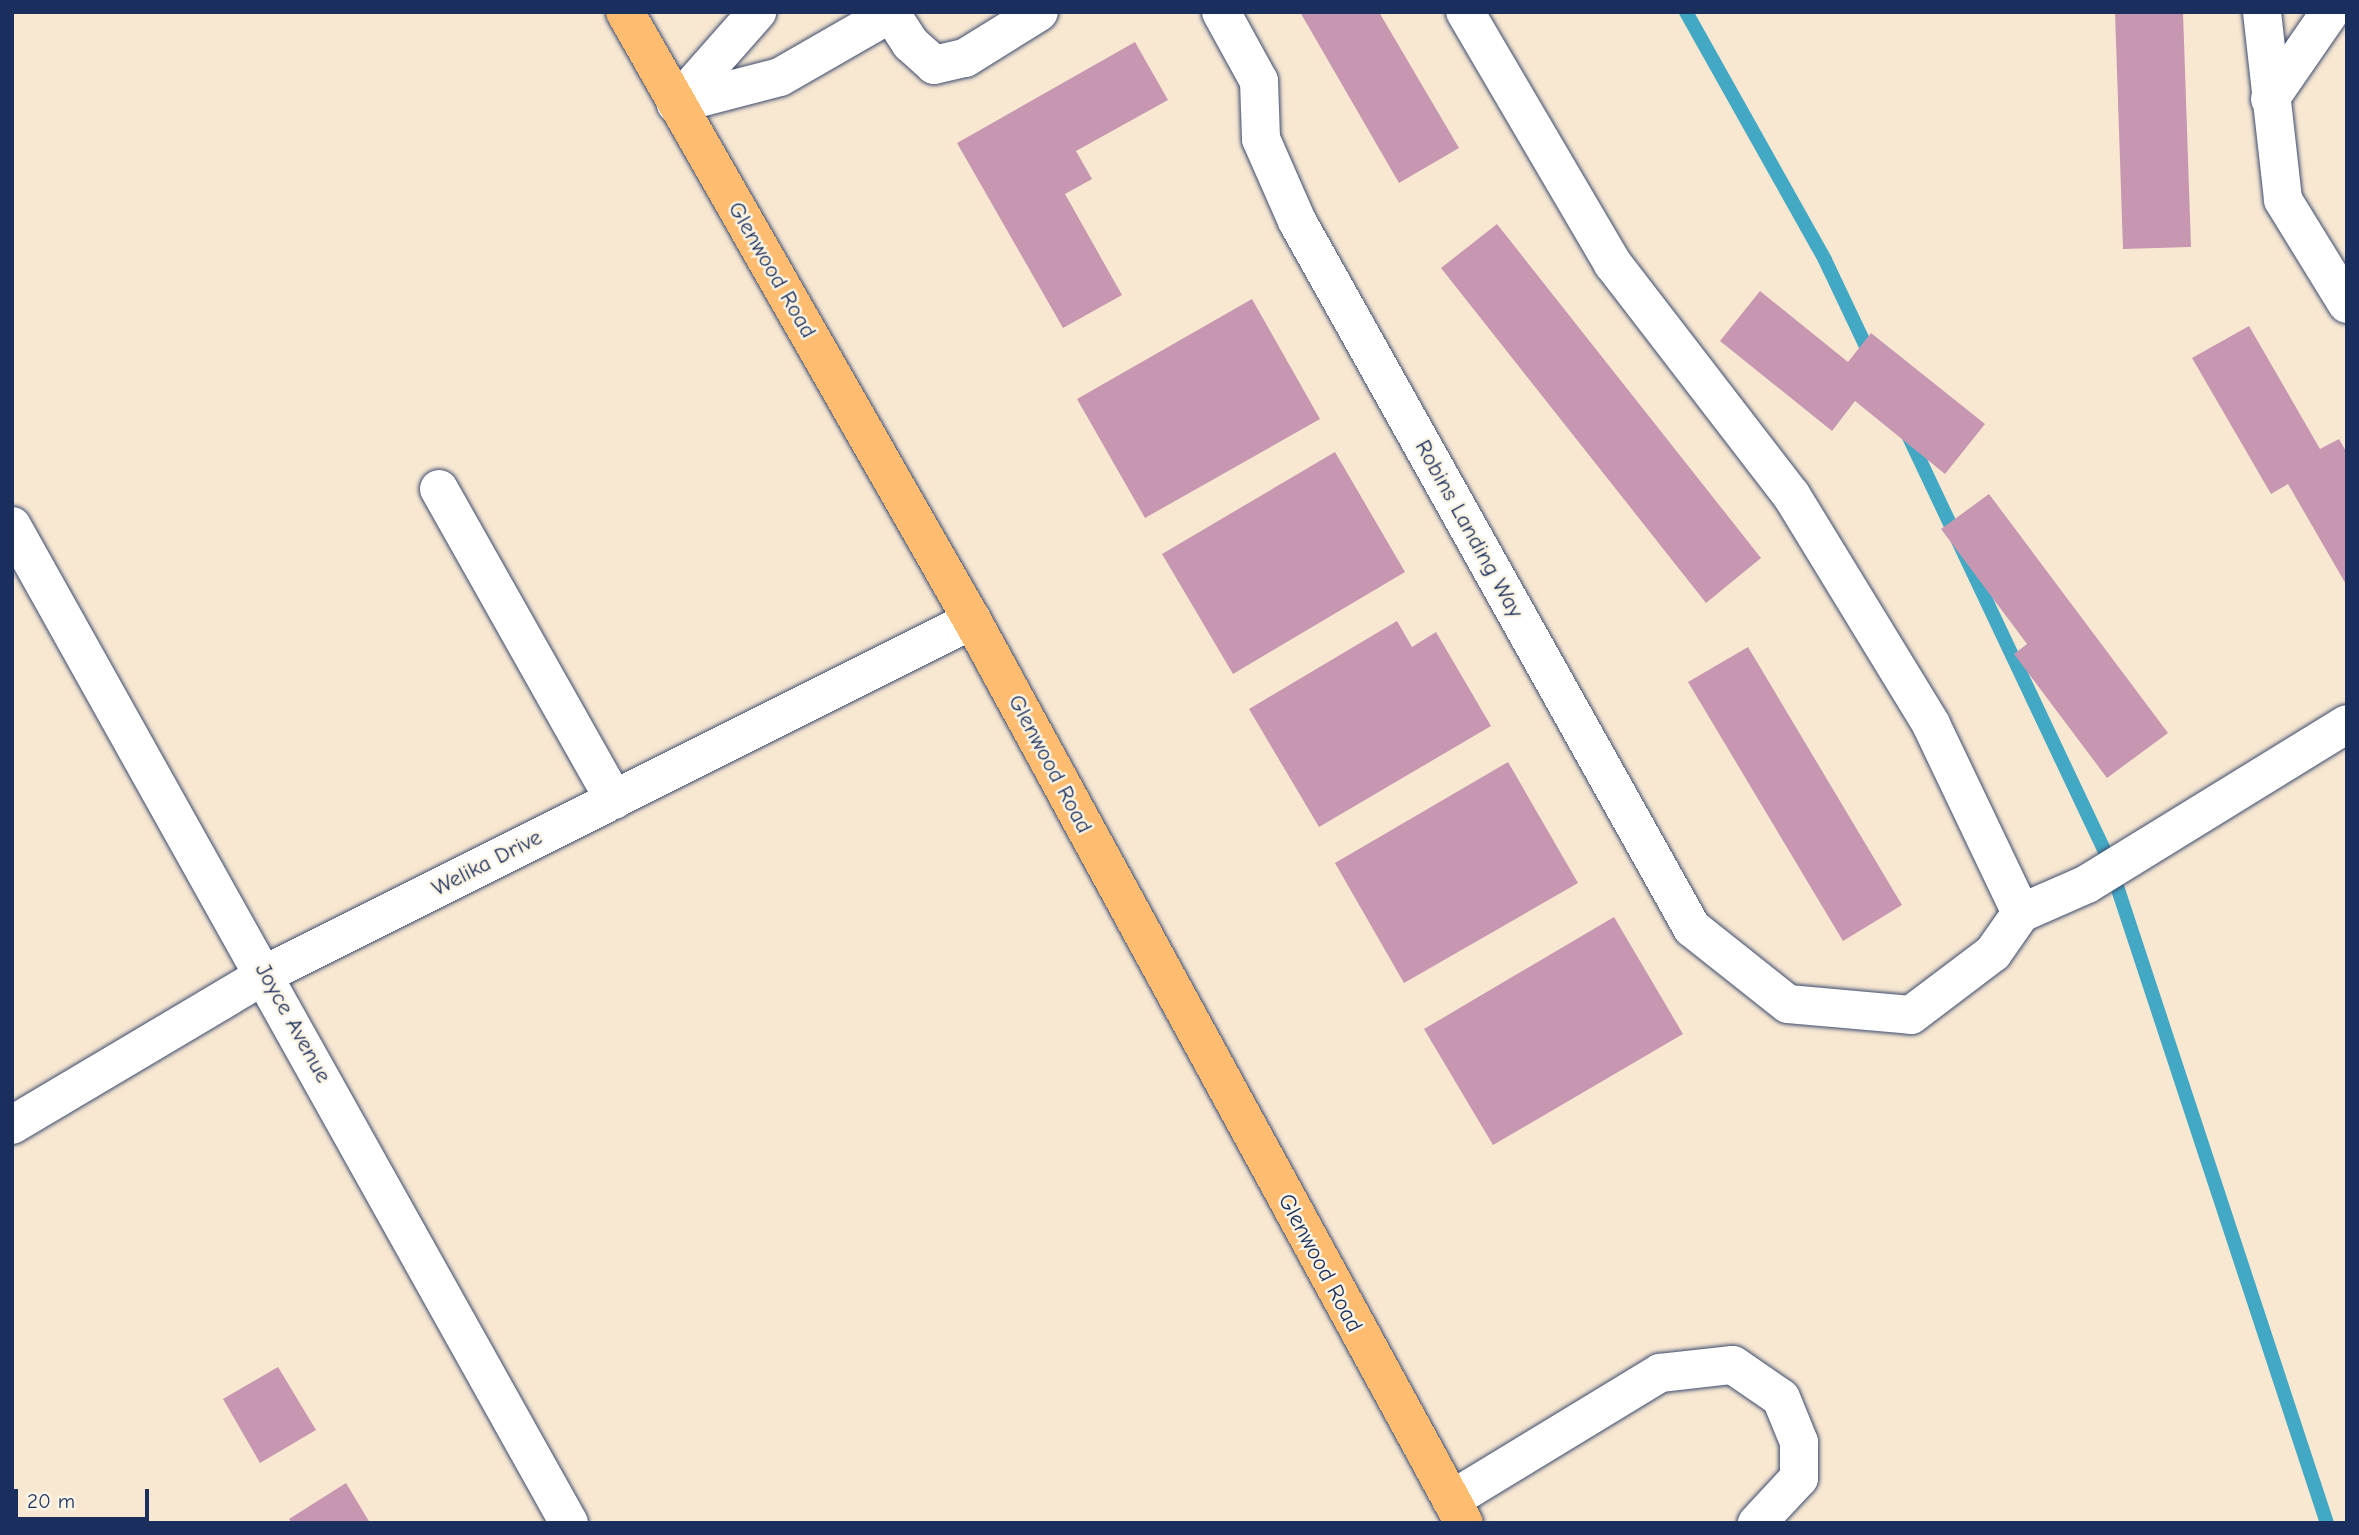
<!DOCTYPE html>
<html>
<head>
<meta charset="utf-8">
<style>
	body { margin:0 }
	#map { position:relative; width:2359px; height:1535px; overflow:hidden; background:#f8e8d2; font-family:"Comic Neue",sans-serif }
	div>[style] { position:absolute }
	.stream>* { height:14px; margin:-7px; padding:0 7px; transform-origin:7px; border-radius:7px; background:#43a8c3 }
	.building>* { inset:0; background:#c797b1 }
	.roads { filter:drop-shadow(0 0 2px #3c4b6f) drop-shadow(0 0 2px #3c4b6f) }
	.minor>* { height:38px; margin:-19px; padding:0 19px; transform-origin:19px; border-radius:19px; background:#fff }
	.major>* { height:38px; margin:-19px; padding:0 19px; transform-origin:19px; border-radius:19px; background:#febc70 }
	span { translate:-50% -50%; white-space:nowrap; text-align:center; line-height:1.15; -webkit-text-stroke:5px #fcf5e5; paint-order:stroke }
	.street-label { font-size:23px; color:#1b2f5e }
	.frame { position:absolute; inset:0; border:14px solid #1b2f5e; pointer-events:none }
	.scale { position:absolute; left:14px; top:1489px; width:135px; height:32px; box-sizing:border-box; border:4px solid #1b2f5e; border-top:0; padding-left:9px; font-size:21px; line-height:24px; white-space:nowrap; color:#1b2f5e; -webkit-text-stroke:5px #fcf5e5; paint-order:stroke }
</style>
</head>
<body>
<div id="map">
	<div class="stream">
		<div style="left:1686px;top:12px;width:284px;rotate:60.7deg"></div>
		<div style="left:1825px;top:260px;width:107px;rotate:64.6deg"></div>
		<div style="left:1908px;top:435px;width:466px;rotate:64.7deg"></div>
		<div style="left:2107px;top:856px;width:702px;rotate:71.75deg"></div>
	</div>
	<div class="building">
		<div style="clip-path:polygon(1300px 12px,1379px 12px,1459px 148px,1399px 183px)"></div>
		<div style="clip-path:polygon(2115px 12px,2183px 12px,2191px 247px,2123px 249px)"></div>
		<div style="clip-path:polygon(1135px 42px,1168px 100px,1076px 151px,1092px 179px,1065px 194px,1122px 295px,1063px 328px,957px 143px)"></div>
		<div style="clip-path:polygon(1497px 224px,1761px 558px,1706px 603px,1441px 268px)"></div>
		<div style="clip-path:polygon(1760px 291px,1848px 362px,1871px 333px,1985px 424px,1945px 474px,1855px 401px,1832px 431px,1720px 341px)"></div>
		<div style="clip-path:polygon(1252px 299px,1320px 419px,1145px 518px,1077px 399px)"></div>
		<div style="clip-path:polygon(2249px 326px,2320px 449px,2339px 439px,2347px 453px,2347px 586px,2288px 484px,2271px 494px,2192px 358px)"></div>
		<div style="clip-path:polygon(1335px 452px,1405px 572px,1233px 674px,1162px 554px)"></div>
		<div style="clip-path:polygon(1989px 494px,2168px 733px,2107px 778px,2014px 654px,2027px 644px,1941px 529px)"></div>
		<div style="clip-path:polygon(1397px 621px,1412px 647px,1436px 632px,1491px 726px,1319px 827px,1249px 709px)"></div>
		<div style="clip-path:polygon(1748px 647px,1902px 905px,1843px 941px,1688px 682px)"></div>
		<div style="clip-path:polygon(1508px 762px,1578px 883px,1404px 983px,1335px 863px)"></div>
		<div style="clip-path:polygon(1614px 917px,1683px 1034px,1493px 1145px,1424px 1029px)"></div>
		<div style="clip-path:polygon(278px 1367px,316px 1430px,260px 1463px,223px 1399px)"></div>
		<div style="clip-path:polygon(346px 1483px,370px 1523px,292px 1523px,289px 1519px)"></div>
	</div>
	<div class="roads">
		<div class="minor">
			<div style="left:890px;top:12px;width:38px;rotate:57deg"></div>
			<div style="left:911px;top:44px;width:31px;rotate:42deg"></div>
			<div style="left:934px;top:65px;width:32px;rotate:-13deg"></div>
			<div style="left:965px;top:58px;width:87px;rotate:-31.9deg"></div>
			<div style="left:1221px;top:12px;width:79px;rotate:61.2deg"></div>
			<div style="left:1259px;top:81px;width:58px;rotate:88deg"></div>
			<div style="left:1261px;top:139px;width:90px;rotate:66.3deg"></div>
			<div style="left:1297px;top:221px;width:810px;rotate:60.81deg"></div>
			<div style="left:1692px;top:928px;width:122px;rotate:38.4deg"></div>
			<div style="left:1788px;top:1004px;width:123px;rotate:5.1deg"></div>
			<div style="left:1911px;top:1015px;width:103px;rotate:-37.1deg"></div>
			<div style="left:1993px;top:953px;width:49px;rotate:-55deg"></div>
			<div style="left:2021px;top:913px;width:209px;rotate:-115.5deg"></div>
			<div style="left:1931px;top:724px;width:268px;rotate:-121.4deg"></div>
			<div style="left:1791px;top:495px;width:292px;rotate:-127.6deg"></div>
			<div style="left:1613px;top:264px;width:292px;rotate:-120.4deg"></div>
			<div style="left:2262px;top:12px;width:189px;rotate:83.6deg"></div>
			<div style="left:2283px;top:200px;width:122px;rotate:58.4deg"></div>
			<div style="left:2270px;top:99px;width:106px;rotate:-55.4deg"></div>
			<div style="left:676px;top:104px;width:107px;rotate:-14.6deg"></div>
			<div style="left:780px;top:77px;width:130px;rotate:-29.9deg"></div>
			<div style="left:676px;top:104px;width:123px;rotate:-48.6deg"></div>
			<div style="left:439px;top:489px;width:357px;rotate:60.6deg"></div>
			<div style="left:12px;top:526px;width:1142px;rotate:60.81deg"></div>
			<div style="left:2021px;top:913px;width:72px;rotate:-23.7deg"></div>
			<div style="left:2087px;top:884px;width:305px;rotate:-31.6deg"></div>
			<div style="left:12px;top:1125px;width:295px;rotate:-30.7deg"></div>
			<div style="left:266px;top:974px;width:790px;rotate:-26.63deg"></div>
			<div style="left:1451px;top:1500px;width:245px;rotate:-31.3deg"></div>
			<div style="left:1660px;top:1373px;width:73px;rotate:-6.3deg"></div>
			<div style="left:1733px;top:1365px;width:58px;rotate:34.5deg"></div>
			<div style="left:1781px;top:1398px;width:48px;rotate:67.8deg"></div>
			<div style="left:1799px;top:1442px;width:36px;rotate:90deg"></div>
			<div style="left:1799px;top:1478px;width:62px;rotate:133deg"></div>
		</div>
		<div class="major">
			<div style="left:625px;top:12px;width:700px;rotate:60.29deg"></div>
			<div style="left:972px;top:620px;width:1028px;rotate:61.42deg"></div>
		</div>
	</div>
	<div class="street-label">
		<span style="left:772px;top:270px;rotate:60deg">Glenwood Road</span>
		<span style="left:1469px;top:529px;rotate:61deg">Robins Landing Way</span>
		<span style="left:1050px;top:764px;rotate:62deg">Glenwood Road</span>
		<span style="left:487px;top:863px;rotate:-27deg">Welika Drive</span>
		<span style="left:293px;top:1023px;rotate:61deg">Joyce Avenue</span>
		<span style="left:1320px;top:1263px;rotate:62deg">Glenwood Road</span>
	</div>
	<div class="frame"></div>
	<div class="scale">20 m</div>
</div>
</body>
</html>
